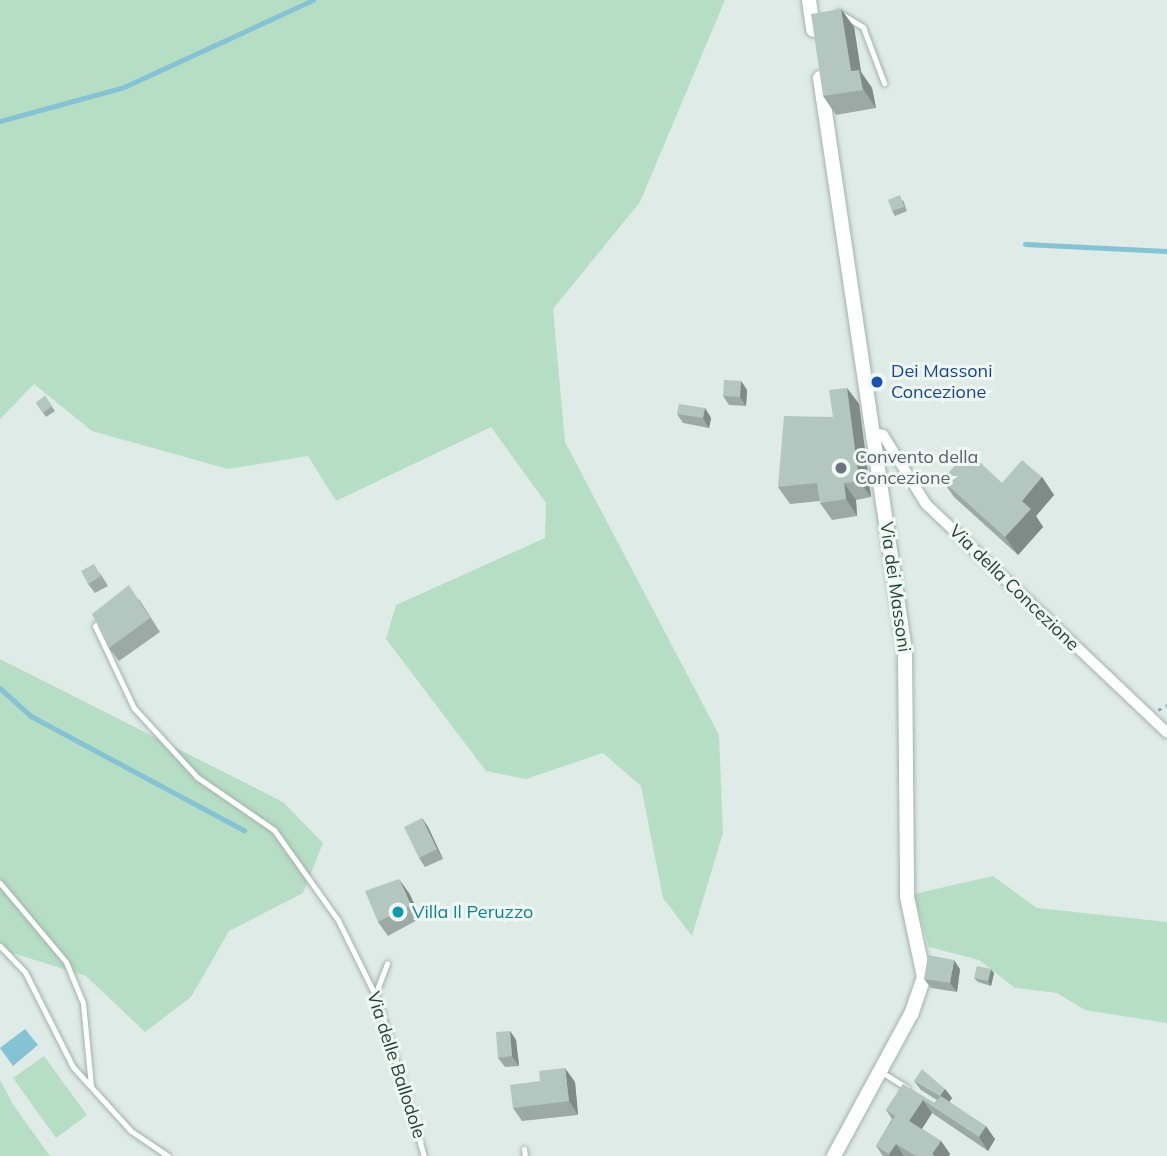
<!DOCTYPE html>
<html>
<head>
<meta charset="utf-8">
<style>
	body { margin:0 }
	#map { position:relative; width:1167px; height:1156px; overflow:hidden; background:#dfebe7; font-family:Mulish,sans-serif }
	div>[style] { position:absolute }
	.green>* { inset:0; background:#b6dec4 }
	.water>* { inset:0; background:#84c2d4 }
	.stream>* { height:4.5px; margin:-2.25px; padding:0 2.25px; transform-origin:2.25px; border-radius:2.25px; background:#84c2d4 }
	.path>* { height:2.5px; margin-top:-1.25px; transform-origin:0; background:repeating-linear-gradient(90deg,#7eb0a4 0 3.5px,transparent 0 8.5px) }
	.roads { filter:drop-shadow(0 0 2px #a2b3ae) drop-shadow(0 0 2px #a2b3ae) }
	.service>* { height:5px; margin:-2.5px; padding:0 2.5px; transform-origin:2.5px; border-radius:2.5px; background:#fff }
	.minor>* { height:10px; margin:-5px; padding:0 5px; transform-origin:5px; border-radius:5px; background:#fff }
	.tertiary>* { height:14px; margin:-7px; padding:0 7px; transform-origin:7px; border-radius:7px; background:#fff }
	.wall>* { inset:0; background:#9baaa5 }
	.shaded-wall>* { inset:0; background:#7e8b86 }
	.building>* { inset:0; background:#b4c6c0 }
	.dots>* { width:19px; height:19px; translate:-50% -50%; box-sizing:border-box; border:4px solid #f0f8f4; border-radius:50% }
	span { translate:-50% -50%; white-space:nowrap; text-align:center; line-height:1.15; -webkit-text-stroke:6px #f0f8f4; paint-order:stroke }
	.transit-label { font-size:18px; color:#164399 }
	.left { translate:0 -50%; text-align:left }
	.worship-label { font-size:18px; color:#5b616d }
	.street-label { font-size:18px; color:#1f3c36 }
	.culture-label { font-size:18px; color:#0d838f }
</style>
</head>
<body>
<div id="map">
	<div class="green">
		<div style="clip-path:polygon(0 0,725px 0,640px 202px,553px 309px,565px 442px,719px 735px,723px 833px,692px 936px,663px 898px,641px 786px,603px 753px,526px 779px,486px 771px,386px 639px,396px 605px,545px 538px,546px 503px,491px 427px,336px 501px,308px 456px,228px 469px,92px 431px,34px 384px,0 419px)"></div>
		<div style="clip-path:polygon(0 659px,283px 802px,323px 843px,303px 893px,229px 931px,191px 997px,145px 1032px,86px 976px,0 949px)"></div>
		<div style="clip-path:polygon(993px 876px,1037px 908px,1167px 922px,1167px 1023px,1085px 1010px,1057px 993px,1015px 988px,979px 960px,929px 947px,914px 894px)"></div>
		<div style="clip-path:polygon(44px 1056px,87px 1115px,56px 1138px,13px 1078px)"></div>
		<div style="clip-path:polygon(0 1080px,14px 1106px,50px 1156px,0 1156px)"></div>
	</div>
	<div class="water">
		<div style="clip-path:polygon(25px 1029px,38px 1045px,13px 1066px,0 1048px)"></div>
	</div>
	<div class="stream">
		<div style="left:0;top:121px;width:129px;rotate:-15.3deg"></div>
		<div style="left:124px;top:87px;width:208px;rotate:-24.7deg"></div>
		<div style="left:1025px;top:244px;width:142px;rotate:2.8deg"></div>
		<div style="left:0;top:688px;width:42px;rotate:42.1deg"></div>
		<div style="left:31px;top:716px;width:242px;rotate:28.2deg"></div>
	</div>
	<div class="path">
		<div style="left:1158px;top:710px;width:10px;rotate:-29deg"></div>
	</div>
	<div class="roads">
		<div class="service">
			<div style="left:838px;top:12px;width:29px;rotate:31deg"></div>
			<div style="left:863px;top:27px;width:60px;rotate:69.4deg"></div>
			<div style="left:100px;top:621px;width:7px;rotate:135deg"></div>
			<div style="left:95px;top:626px;width:91px;rotate:64.6deg"></div>
			<div style="left:134px;top:708px;width:93px;rotate:47.6deg"></div>
			<div style="left:197px;top:777px;width:93px;rotate:34.5deg"></div>
			<div style="left:274px;top:830px;width:110px;rotate:54.6deg"></div>
			<div style="left:338px;top:920px;width:90px;rotate:63.7deg"></div>
			<div style="left:378px;top:1001px;width:162px;rotate:73.5deg"></div>
			<div style="left:0;top:883px;width:103px;rotate:50.1deg"></div>
			<div style="left:66px;top:962px;width:44px;rotate:67.5deg"></div>
			<div style="left:83px;top:1003px;width:83px;rotate:84.5deg"></div>
			<div style="left:0;top:946px;width:36px;rotate:46deg"></div>
			<div style="left:25px;top:972px;width:106px;rotate:63.2deg"></div>
			<div style="left:73px;top:1067px;width:86px;rotate:47.8deg"></div>
			<div style="left:131px;top:1131px;width:45px;rotate:34deg"></div>
			<div style="left:375px;top:995px;width:34px;rotate:-69deg"></div>
			<div style="left:880px;top:1071px;width:32px;rotate:32deg"></div>
			<div style="left:524px;top:1149px;width:7px;rotate:82deg"></div>
		</div>
		<div class="minor">
			<div style="left:875px;top:433px;width:8px;rotate:14deg"></div>
			<div style="left:883px;top:435px;width:81px;rotate:58.1deg"></div>
			<div style="left:926px;top:504px;width:332px;rotate:43.5deg"></div>
		</div>
		<div class="tertiary">
			<div style="left:809px;top:0;width:30px;rotate:82deg"></div>
			<div style="left:820px;top:78px;width:579px;rotate:81.56deg"></div>
			<div style="left:905px;top:651px;width:246px;rotate:89.5deg"></div>
			<div style="left:907px;top:897px;width:82px;rotate:78deg"></div>
			<div style="left:924px;top:977px;width:39px;rotate:109deg"></div>
			<div style="left:911px;top:1014px;width:162px;rotate:118.5deg"></div>
		</div>
	</div>
	<div class="wall">
		<div style="clip-path:polygon(841px 9px,854px 27px,861px 72px,872px 88px,876px 108px,836px 115px,823px 96px)"></div>
		<div style="clip-path:polygon(903px 200px,907px 211px,895px 216px,892px 211px)"></div>
		<div style="clip-path:polygon(741px 381px,747px 390px,746px 406px,729px 405px,723px 396px)"></div>
		<div style="clip-path:polygon(847px 388px,859px 404px,871px 497px,856px 500px,857px 516px,832px 520px,820px 503px,820px 501px,790px 504px,778px 487px,833px 417px)"></div>
		<div style="clip-path:polygon(45px 396px,55px 411px,46px 417px,36px 403px)"></div>
		<div style="clip-path:polygon(705px 408px,711px 418px,709px 428px,683px 423px,677px 414px)"></div>
		<div style="clip-path:polygon(1042px 477px,1054px 495px,1036px 516px,1043px 527px,1018px 555px,954px 497px,942px 480px,1002px 483px)"></div>
		<div style="clip-path:polygon(100px 573px,108px 586px,95px 593px,88px 584px)"></div>
		<div style="clip-path:polygon(139px 599px,160px 632px,119px 661px,109px 648px)"></div>
		<div style="clip-path:polygon(422px 818px,428px 827px,443px 859px,425px 867px,419px 858px)"></div>
		<div style="clip-path:polygon(409px 893px,421px 918px,388px 936px,378px 922px)"></div>
		<div style="clip-path:polygon(960px 969px,957px 992px,931px 988px,924px 979px)"></div>
		<div style="clip-path:polygon(994px 973px,991px 986px,978px 982px,974px 978px)"></div>
		<div style="clip-path:polygon(510px 1031px,516px 1040px,519px 1066px,505px 1067px,498px 1058px)"></div>
		<div style="clip-path:polygon(540px 1081px,575px 1082px,578px 1115px,522px 1121px,513px 1108px)"></div>
		<div style="clip-path:polygon(914px 1081px,945px 1089px,952px 1098px,949px 1102px,995px 1139px,988px 1151px,932px 1113px,922px 1129px,941px 1141px,950px 1154px,949px 1156px,883px 1156px,876px 1146px,892px 1119px,886px 1110px,903px 1084px,934px 1103px,937px 1100px,921px 1090px)"></div>
	</div>
	<div class="shaded-wall">
		<div style="clip-path:polygon(841px 9px,854px 27px,861px 72px,872px 88px,876px 108px,851px 71px)"></div>
		<div style="clip-path:polygon(741px 381px,747px 390px,746px 406px,740px 397px)"></div>
		<div style="clip-path:polygon(847px 388px,859px 404px,871px 497px,859px 481px)"></div>
		<div style="clip-path:polygon(705px 408px,711px 418px,709px 428px,703px 418px)"></div>
		<div style="clip-path:polygon(1042px 477px,1054px 495px,1036px 516px,1043px 527px,1018px 555px,1005px 537px,1022px 501px)"></div>
		<div style="clip-path:polygon(844px 483px,856px 500px,857px 516px,846px 499px)"></div>
		<div style="clip-path:polygon(422px 818px,428px 827px,443px 859px,437px 849px)"></div>
		<div style="clip-path:polygon(399px 879px,409px 893px,421px 918px,411px 905px)"></div>
		<div style="clip-path:polygon(954px 960px,960px 969px,957px 992px,950px 983px)"></div>
		<div style="clip-path:polygon(991px 969px,994px 973px,991px 986px,988px 981px)"></div>
		<div style="clip-path:polygon(510px 1031px,516px 1040px,519px 1066px,512px 1056px)"></div>
		<div style="clip-path:polygon(565px 1068px,575px 1082px,578px 1115px,569px 1101px)"></div>
		<div style="clip-path:polygon(945px 1089px,952px 1098px,946px 1106px,940px 1096px)"></div>
		<div style="clip-path:polygon(923px 1100px,932px 1113px,918px 1135px,909px 1121px)"></div>
		<div style="clip-path:polygon(986px 1126px,995px 1139px,988px 1151px,979px 1137px)"></div>
		<div style="clip-path:polygon(941px 1141px,950px 1154px,949px 1156px,934px 1156px,932px 1154px)"></div>
		<div style="clip-path:polygon(896px 1144px,904px 1156px,890px 1156px,889px 1154px)"></div>
	</div>
	<div class="building">
		<div style="clip-path:polygon(841px 9px,851px 71px,859px 70px,863px 90px,823px 96px,811px 14px)"></div>
		<div style="clip-path:polygon(900px 195px,904px 207px,892px 211px,888px 200px)"></div>
		<div style="clip-path:polygon(724px 380px,741px 381px,740px 397px,723px 396px)"></div>
		<div style="clip-path:polygon(847px 388px,859px 481px,844px 483px,846px 499px,820px 503px,817px 483px,778px 487px,784px 416px,833px 417px,829px 390px)"></div>
		<div style="clip-path:polygon(45px 396px,52px 406px,43px 413px,36px 403px)"></div>
		<div style="clip-path:polygon(679px 404px,705px 408px,703px 418px,677px 414px)"></div>
		<div style="clip-path:polygon(968px 451px,1002px 483px,1022px 460px,1042px 477px,1022px 501px,1031px 509px,1005px 537px,942px 480px)"></div>
		<div style="clip-path:polygon(94px 564px,101px 576px,88px 584px,81px 571px)"></div>
		<div style="clip-path:polygon(129px 585px,150px 618px,109px 648px,92px 614px)"></div>
		<div style="clip-path:polygon(422px 818px,437px 849px,419px 858px,404px 827px)"></div>
		<div style="clip-path:polygon(399px 879px,411px 905px,378px 922px,365px 891px)"></div>
		<div style="clip-path:polygon(928px 955px,954px 960px,950px 983px,924px 979px)"></div>
		<div style="clip-path:polygon(977px 966px,991px 969px,988px 981px,974px 978px)"></div>
		<div style="clip-path:polygon(510px 1031px,512px 1056px,498px 1058px,496px 1032px)"></div>
		<div style="clip-path:polygon(565px 1068px,569px 1101px,513px 1108px,510px 1085px,540px 1081px,539px 1071px)"></div>
		<div style="clip-path:polygon(922px 1069px,945px 1089px,940px 1096px,914px 1081px)"></div>
		<div style="clip-path:polygon(903px 1084px,934px 1103px,941px 1096px,986px 1126px,979px 1137px,923px 1100px,909px 1121px,941px 1141px,932px 1154px,935px 1156px,916px 1156px,896px 1144px,889px 1154px,876px 1146px,895px 1116px,886px 1110px)"></div>
	</div>
	<div class="dots">
		<div style="left:877px;top:382px;background:#1a4fb4"></div>
		<div style="left:841px;top:468px;background:#6b7280"></div>
		<div style="left:398px;top:912px;background:#0f9aa8"></div>
	</div>
	<div class="transit-label">
		<span class="left" style="left:891px;top:382px">Dei Massoni<br>Concezione</span>
	</div>
	<div class="worship-label">
		<span class="left" style="left:855px;top:468px">Convento della<br>Concezione</span>
	</div>
	<div class="street-label">
		<span style="left:895px;top:587px;rotate:82deg">Via dei Massoni</span>
		<span style="left:1014px;top:588px;rotate:44deg">Via della Concezione</span>
		<span style="left:396px;top:1065px;rotate:72deg">Via delle Ballodole</span>
	</div>
	<div class="culture-label">
		<span class="left" style="left:412px;top:912px">Villa Il Peruzzo</span>
	</div>
</div>
</body>
</html>
